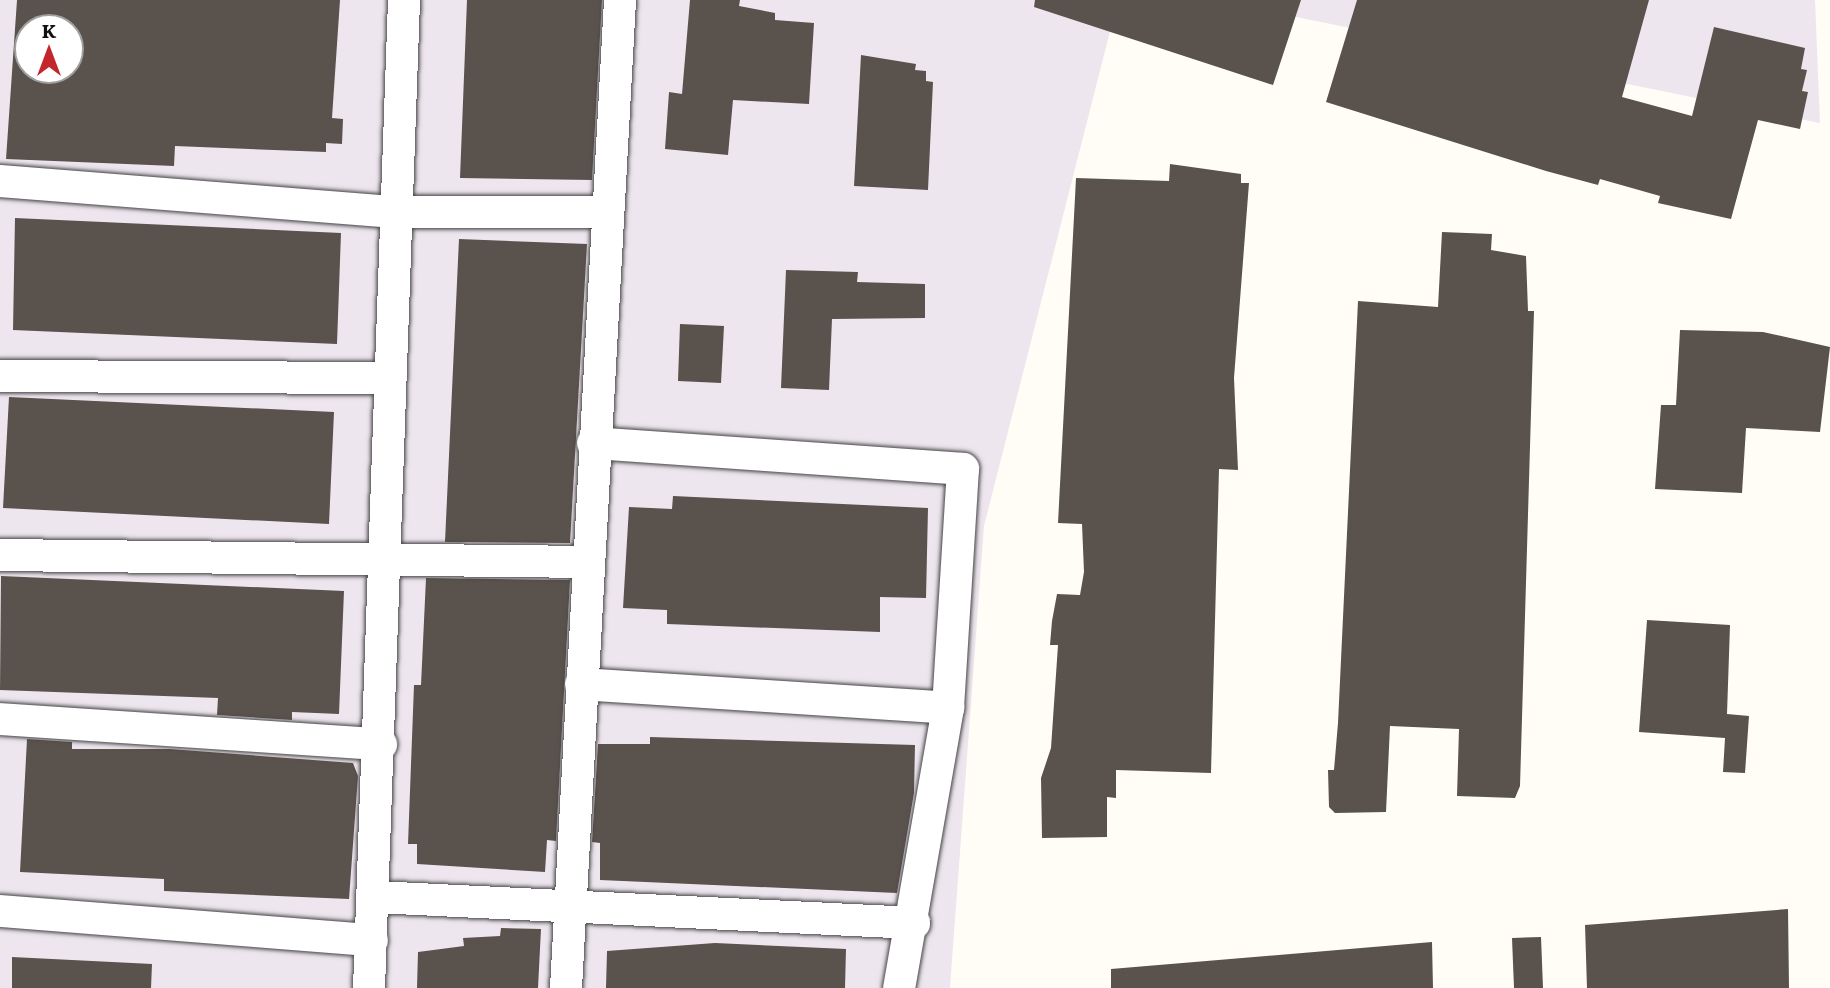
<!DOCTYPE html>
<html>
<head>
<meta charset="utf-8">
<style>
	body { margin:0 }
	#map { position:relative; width:1830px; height:988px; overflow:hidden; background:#fffdf5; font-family:Literata,serif }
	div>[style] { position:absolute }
	.industrial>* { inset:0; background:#eee6ef }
	.building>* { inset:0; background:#5a524d }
	.roads { filter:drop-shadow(0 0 2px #444) drop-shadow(0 0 2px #444) }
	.minor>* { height:32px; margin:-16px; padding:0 16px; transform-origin:16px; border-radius:16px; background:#fff }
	span { translate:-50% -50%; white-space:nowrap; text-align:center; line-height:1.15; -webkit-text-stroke:7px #fff; paint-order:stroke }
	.north { position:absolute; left:14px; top:14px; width:70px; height:70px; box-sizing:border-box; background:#fff; border:2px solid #a0a0a0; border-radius:50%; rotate:0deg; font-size:19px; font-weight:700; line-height:28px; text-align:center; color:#111 }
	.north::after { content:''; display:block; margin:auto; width:24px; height:32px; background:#c4262e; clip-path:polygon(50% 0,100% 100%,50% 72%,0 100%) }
</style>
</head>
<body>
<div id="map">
	<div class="industrial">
		<div style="clip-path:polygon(evenodd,0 0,1118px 0,984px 526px,950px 988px,0 988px,0 0,28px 28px,70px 28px,70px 70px,28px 70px,28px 28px)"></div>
		<div style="clip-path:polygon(1212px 0,1815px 0,1820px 123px)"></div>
	</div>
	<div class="building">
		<div style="clip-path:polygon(evenodd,17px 0,340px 0,332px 118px,343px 119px,342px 144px,326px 143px,326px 152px,175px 146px,174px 166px,6px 159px,17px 0,28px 28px,70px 28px,70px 70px,28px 70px,28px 28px)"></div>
		<div style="clip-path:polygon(467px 0,602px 0,592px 180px,460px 178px)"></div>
		<div style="clip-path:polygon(690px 0,740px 0,739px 6px,775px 13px,775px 20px,814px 23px,809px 104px,733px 100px,728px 155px,665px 149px,669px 92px,682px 94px)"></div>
		<div style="clip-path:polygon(1035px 0,1301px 0,1273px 85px,1034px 7px)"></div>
		<div style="clip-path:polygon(1357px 0,1649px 0,1622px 97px,1692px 116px,1714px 27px,1805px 48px,1801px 69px,1807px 70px,1802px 91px,1808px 92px,1800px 129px,1758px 120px,1731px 219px,1658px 203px,1660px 196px,1600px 179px,1598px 185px,1546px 171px,1326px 102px)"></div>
		<div style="clip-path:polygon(861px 55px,916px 64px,915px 70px,926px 71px,926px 81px,933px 82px,928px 190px,854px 186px)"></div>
		<div style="clip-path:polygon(1170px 164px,1241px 174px,1241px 183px,1249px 183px,1234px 378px,1238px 470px,1219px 469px,1211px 773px,1116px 770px,1116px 798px,1107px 797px,1107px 837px,1042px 838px,1041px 778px,1051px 748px,1058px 645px,1050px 645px,1052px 621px,1057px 594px,1080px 595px,1084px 572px,1082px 524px,1058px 523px,1076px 178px,1169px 181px)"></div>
		<div style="clip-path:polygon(15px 218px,341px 233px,337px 344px,13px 330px)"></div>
		<div style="clip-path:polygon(1442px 232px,1492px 234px,1491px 250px,1526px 256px,1528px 311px,1534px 311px,1520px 786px,1515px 798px,1457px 796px,1459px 729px,1390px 726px,1386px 812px,1335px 813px,1329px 807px,1328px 770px,1334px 770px,1338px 723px,1358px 301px,1438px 307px)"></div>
		<div style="clip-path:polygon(459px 239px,587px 244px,570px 543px,445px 542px)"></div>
		<div style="clip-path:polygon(786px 270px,858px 272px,857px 282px,925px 284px,925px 318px,832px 319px,829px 390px,781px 388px)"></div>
		<div style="clip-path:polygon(680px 324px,724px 326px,721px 383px,678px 381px)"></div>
		<div style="clip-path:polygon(1680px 330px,1763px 332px,1830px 347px,1820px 432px,1746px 428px,1742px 493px,1655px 489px,1661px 405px,1676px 405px)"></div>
		<div style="clip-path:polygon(9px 397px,334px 412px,329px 524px,3px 508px)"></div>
		<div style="clip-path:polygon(673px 496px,928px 508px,926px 598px,880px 597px,880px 632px,667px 624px,667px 610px,623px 608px,629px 507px,672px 509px)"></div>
		<div style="clip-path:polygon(1px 576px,344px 591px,339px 714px,292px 712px,292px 720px,217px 715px,218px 698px,0 690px)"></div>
		<div style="clip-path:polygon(426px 578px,570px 580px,556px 841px,547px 840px,545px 872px,417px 864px,417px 844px,408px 844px,414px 685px,421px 685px)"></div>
		<div style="clip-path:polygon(1647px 620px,1730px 625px,1727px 714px,1749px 716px,1745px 773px,1723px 772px,1725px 738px,1639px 732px)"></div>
		<div style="clip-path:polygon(650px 737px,915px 745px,914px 793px,897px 893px,600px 880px,600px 843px,592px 842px,598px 744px,650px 744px)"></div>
		<div style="clip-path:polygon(27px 739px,72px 742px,72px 749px,170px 749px,353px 763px,358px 776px,349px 899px,164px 891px,164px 879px,20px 872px)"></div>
		<div style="clip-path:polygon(1788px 909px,1789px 988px,1587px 988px,1585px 925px)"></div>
		<div style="clip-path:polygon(501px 928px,541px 929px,538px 988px,417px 988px,418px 952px,464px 946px,463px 938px,500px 936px)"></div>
		<div style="clip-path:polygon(1541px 937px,1543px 988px,1514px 988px,1512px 938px)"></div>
		<div style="clip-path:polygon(1432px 942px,1433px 988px,1111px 988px,1111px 969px)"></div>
		<div style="clip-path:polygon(715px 943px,846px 949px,845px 988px,606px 988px,607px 951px)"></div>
		<div style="clip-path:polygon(12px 957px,152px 964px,151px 988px,12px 988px)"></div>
	</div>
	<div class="roads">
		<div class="minor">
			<div style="left:0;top:181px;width:393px;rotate:4.5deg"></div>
			<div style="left:392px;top:212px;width:213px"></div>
			<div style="left:0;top:376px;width:390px;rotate:0.3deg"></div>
			<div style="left:593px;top:443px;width:371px;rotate:4deg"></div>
			<div style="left:963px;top:469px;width:239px;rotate:93.6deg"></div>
			<div style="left:948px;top:708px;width:284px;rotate:99.9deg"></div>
			<div style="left:0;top:555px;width:587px;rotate:0.68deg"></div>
			<div style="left:581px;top:684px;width:368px;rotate:3.7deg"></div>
			<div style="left:0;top:719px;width:382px;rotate:3.8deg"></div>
			<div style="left:375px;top:897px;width:540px;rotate:2.76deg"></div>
			<div style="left:0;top:911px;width:373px;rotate:4.5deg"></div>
			<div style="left:369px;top:988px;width:989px;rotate:-87.97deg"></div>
			<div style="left:566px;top:988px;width:989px;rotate:-86.87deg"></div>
		</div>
	</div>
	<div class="north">K</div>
</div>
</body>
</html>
